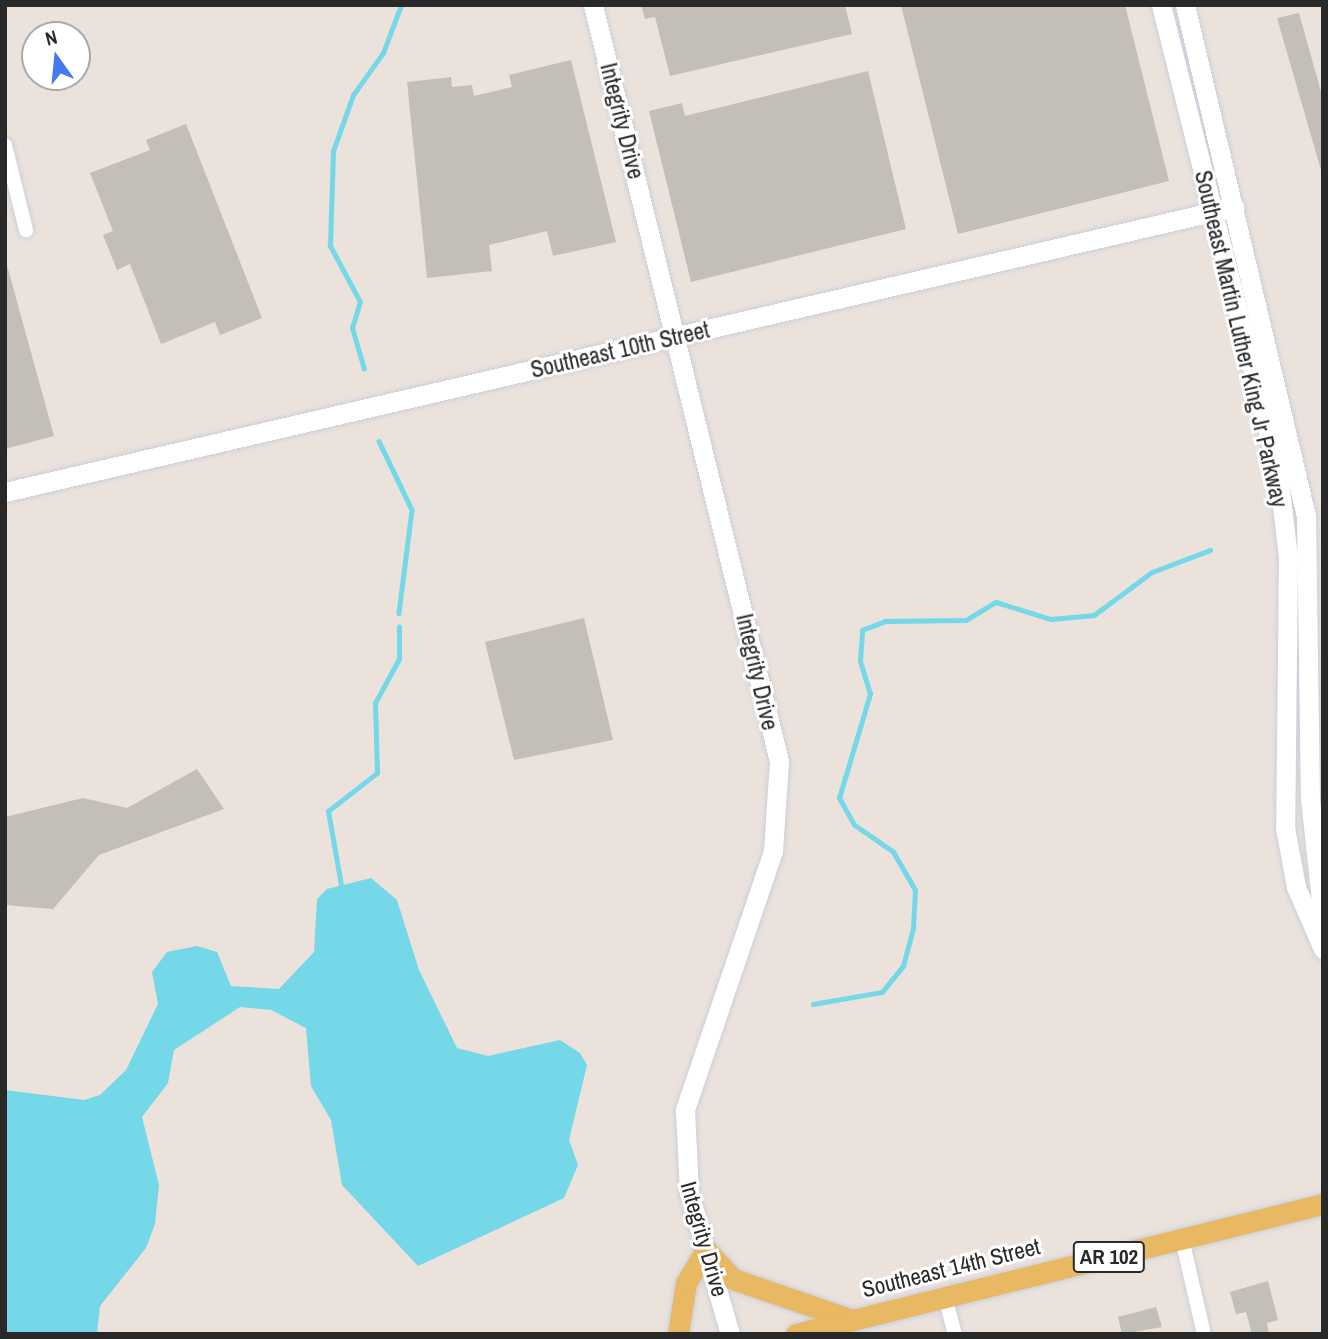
<!DOCTYPE html>
<html>
<head>
<meta charset="utf-8">
<style>
	body { margin:0 }
	#map { position:relative; width:1328px; height:1339px; overflow:hidden; background:#ebe2dc; font-family:"Archivo Narrow",sans-serif }
	div>[style] { position:absolute }
	.water>* { inset:0; background:#74d8e8 }
	.stream>* { height:4.5px; margin:-2.25px; padding:0 2.25px; transform-origin:2.25px; border-radius:2.25px; background:#74d8e8 }
	.building>* { inset:0; background:#c3beb7 }
	.roads { filter:drop-shadow(0 0 2px #cacfda) drop-shadow(0 0 2px #cacfda) }
	.street>* { height:14px; margin:-7px; padding:0 7px; transform-origin:7px; border-radius:7px; background:#fff }
	.secondary>* { height:19px; margin:-9.5px; padding:0 9.5px; transform-origin:9.5px; border-radius:9.5px; background:#fff }
	.primary>* { height:21px; margin:-10.5px; padding:0 10.5px; transform-origin:10.5px; border-radius:10.5px; background:#e9b863 }
	span { translate:-50% -50%; white-space:nowrap; text-align:center; line-height:1.15; -webkit-text-stroke:6px #fff; paint-order:stroke }
	.shield-label span { padding:2px 5px; background:#fff; border:2px solid; border-radius:5px; -webkit-text-stroke-width:0 }
	.shield-label { font-size:21px; color:#292929; font-weight:700 }
	.street-label { font-size:23px; color:#292929 }
	.frame { position:absolute; inset:0; border:7px solid #292929; pointer-events:none }
	.north { position:absolute; left:21px; top:21px; width:70px; height:70px; box-sizing:border-box; background:#fff; border:2px solid #a9a9a9; border-radius:50%; rotate:345deg; font-size:19px; font-weight:700; line-height:28px; text-align:center; color:#292929 }
	.north::after { content:''; display:block; margin:auto; width:24px; height:32px; background:#447af0; clip-path:polygon(50% 0,100% 100%,50% 72%,0 100%) }
</style>
</head>
<body>
<div id="map">
	<div class="water">
		<div style="clip-path:polygon(371px 878px,397px 900px,419px 970px,457px 1048px,488px 1056px,560px 1040px,580px 1053px,587px 1065px,569px 1140px,578px 1165px,564px 1198px,418px 1266px,342px 1185px,331px 1120px,311px 1086px,306px 1028px,271px 1010px,240px 1007px,174px 1050px,168px 1083px,142px 1117px,159px 1185px,155px 1224px,146px 1248px,100px 1306px,97px 1334px,5px 1334px,5px 1090px,84px 1100px,100px 1095px,126px 1070px,158px 1004px,152px 972px,167px 952px,197px 946px,217px 952px,231px 986px,279px 989px,314px 952px,317px 899px,327px 889px)"></div>
	</div>
	<div class="stream">
		<div style="left:364px;top:369px;width:43px;rotate:-106.3deg"></div>
		<div style="left:352px;top:328px;width:27px;rotate:-73deg"></div>
		<div style="left:360px;top:302px;width:64px;rotate:-118.2deg"></div>
		<div style="left:330px;top:246px;width:95px;rotate:-88.2deg"></div>
		<div style="left:333px;top:151px;width:59px;rotate:-70.3deg"></div>
		<div style="left:353px;top:95px;width:52px;rotate:-54.5deg"></div>
		<div style="left:383px;top:53px;width:51px;rotate:-69.4deg"></div>
		<div style="left:379px;top:441px;width:76px;rotate:64.4deg"></div>
		<div style="left:412px;top:510px;width:104px;rotate:97.2deg"></div>
		<div style="left:341px;top:885px;width:75px;rotate:-100deg"></div>
		<div style="left:328px;top:811px;width:62px;rotate:-37.8deg"></div>
		<div style="left:377px;top:773px;width:70px;rotate:-91.6deg"></div>
		<div style="left:375px;top:703px;width:50px;rotate:-61.4deg"></div>
		<div style="left:399px;top:659px;width:32px;rotate:-90deg"></div>
		<div style="left:813px;top:1004px;width:70px;rotate:-9.9deg"></div>
		<div style="left:882px;top:992px;width:33px;rotate:-51deg"></div>
		<div style="left:903px;top:966px;width:39px;rotate:-75deg"></div>
		<div style="left:913px;top:928px;width:38px;rotate:-87deg"></div>
		<div style="left:915px;top:890px;width:44px;rotate:-120.1deg"></div>
		<div style="left:893px;top:852px;width:47px;rotate:-145.3deg"></div>
		<div style="left:854px;top:825px;width:31px;rotate:-119deg"></div>
		<div style="left:839px;top:798px;width:109px;rotate:-73.4deg"></div>
		<div style="left:870px;top:694px;width:34px;rotate:-107deg"></div>
		<div style="left:860px;top:661px;width:31px;rotate:-86deg"></div>
		<div style="left:862px;top:630px;width:25px;rotate:-21deg"></div>
		<div style="left:885px;top:621px;width:81px;rotate:-0.7deg"></div>
		<div style="left:966px;top:620px;width:35px;rotate:-31deg"></div>
		<div style="left:996px;top:602px;width:58px;rotate:17.2deg"></div>
		<div style="left:1051px;top:619px;width:43px;rotate:-5.3deg"></div>
		<div style="left:1094px;top:615px;width:72px;rotate:-36.6deg"></div>
		<div style="left:1152px;top:572px;width:62px;rotate:-20.8deg"></div>
	</div>
	<div class="building">
		<div style="clip-path:polygon(641px 5px,845px 5px,852px 34px,670px 76px,655px 17px,645px 19px)"></div>
		<div style="clip-path:polygon(901px 5px,1125px 5px,1169px 181px,958px 234px)"></div>
		<div style="clip-path:polygon(1299px 13px,1323px 99px,1323px 177px,1277px 18px)"></div>
		<div style="clip-path:polygon(571px 60px,616px 242px,553px 256px,547px 231px,489px 245px,492px 271px,427px 278px,407px 82px,451px 77px,452px 87px,472px 85px,474px 96px,512px 87px,509px 75px)"></div>
		<div style="clip-path:polygon(868px 71px,906px 229px,691px 282px,649px 111px,682px 103px,685px 116px)"></div>
		<div style="clip-path:polygon(186px 124px,262px 318px,220px 335px,215px 322px,161px 344px,130px 264px,117px 270px,103px 235px,113px 231px,90px 173px,150px 150px,146px 140px)"></div>
		<div style="clip-path:polygon(5px 258px,54px 436px,5px 449px)"></div>
		<div style="clip-path:polygon(584px 618px,613px 740px,514px 760px,485px 642px)"></div>
		<div style="clip-path:polygon(197px 769px,224px 809px,99px 855px,53px 909px,5px 905px,5px 817px,83px 798px,127px 808px)"></div>
		<div style="clip-path:polygon(1268px 1281px,1278px 1320px,1267px 1323px,1269px 1334px,1252px 1334px,1246px 1312px,1236px 1314px,1230px 1292px)"></div>
		<div style="clip-path:polygon(1156px 1307px,1162px 1327px,1122px 1334px,1118px 1317px)"></div>
	</div>
	<div class="roads">
		<div class="street">
			<div style="left:5px;top:145px;width:88px;rotate:76.1deg"></div>
			<div style="left:1182px;top:1239px;width:98px;rotate:77deg"></div>
			<div style="left:945px;top:1297px;width:38px;rotate:75deg"></div>
		</div>
		<div class="secondary">
			<div style="left:593px;top:5px;width:779px;rotate:76.18deg"></div>
			<div style="left:779px;top:761px;width:90px;rotate:93.8deg"></div>
			<div style="left:773px;top:851px;width:274px;rotate:108.8deg"></div>
			<div style="left:685px;top:1110px;width:83px;rotate:87.2deg"></div>
			<div style="left:689px;top:1193px;width:147px;rotate:73.8deg"></div>
			<div style="left:1161px;top:5px;width:481px;rotate:75.9deg"></div>
			<div style="left:1278px;top:472px;width:86px;rotate:83.3deg"></div>
			<div style="left:1288px;top:557px;width:270px;rotate:90.6deg"></div>
			<div style="left:1285px;top:827px;width:61px;rotate:79.6deg"></div>
			<div style="left:1296px;top:887px;width:68px;rotate:66.5deg"></div>
			<div style="left:1185px;top:5px;width:525px;rotate:76.68deg"></div>
			<div style="left:1306px;top:516px;width:283px;rotate:89.2deg"></div>
			<div style="left:1310px;top:799px;width:103px;rotate:83.8deg"></div>
			<div style="left:1321px;top:901px;width:22px;rotate:103deg"></div>
			<div style="left:5px;top:492px;width:1262px;rotate:-13.06deg"></div>
		</div>
		<div class="primary">
			<div style="left:678px;top:1334px;width:52px;rotate:-81.1deg"></div>
			<div style="left:686px;top:1283px;width:39px;rotate:-59deg"></div>
			<div style="left:706px;top:1250px;width:40px;rotate:47deg"></div>
			<div style="left:733px;top:1279px;width:126px;rotate:19deg"></div>
			<div style="left:796px;top:1334px;width:543px;rotate:-13.86deg"></div>
		</div>
	</div>
	<div class="shield-label">
		<span style="left:1109px;top:1257px">AR 102</span>
	</div>
	<div class="street-label">
		<span style="left:622px;top:121px;rotate:76deg">Integrity Drive</span>
		<span style="left:1241px;top:339px;rotate:77deg">Southeast Martin Luther King Jr Parkway</span>
		<span style="left:620px;top:350px;rotate:-13deg">Southeast 10th Street</span>
		<span style="left:757px;top:672px;rotate:77deg">Integrity Drive</span>
		<span style="left:704px;top:1239px;rotate:74deg">Integrity Drive</span>
		<span style="left:951px;top:1268px;rotate:-14deg">Southeast 14th Street</span>
	</div>
	<div class="frame"></div>
	<div class="north">N</div>
</div>
</body>
</html>
